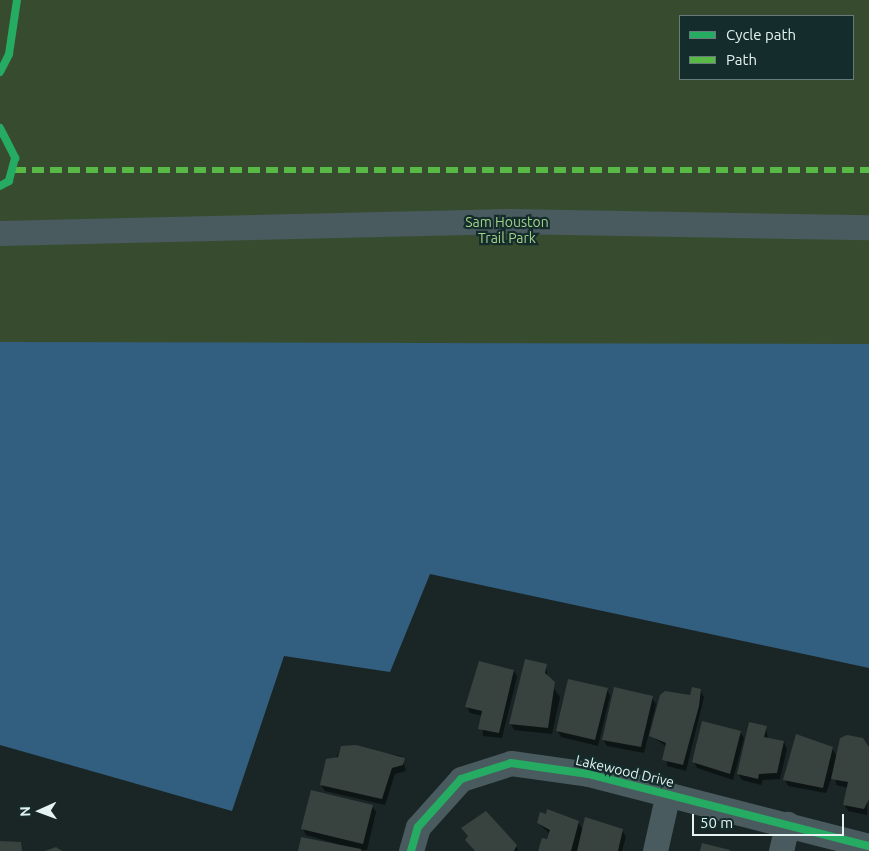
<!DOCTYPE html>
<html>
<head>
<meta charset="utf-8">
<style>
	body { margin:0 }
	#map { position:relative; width:869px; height:851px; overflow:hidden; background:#1a2626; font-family:Ubuntu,sans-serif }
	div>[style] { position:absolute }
	.green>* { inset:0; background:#374c2e }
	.water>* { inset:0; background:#325f80 }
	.shadow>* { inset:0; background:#0007 }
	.building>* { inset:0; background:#38423f }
	.minor>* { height:25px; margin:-12.5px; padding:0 12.5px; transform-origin:12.5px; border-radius:12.5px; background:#495b5f }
	.quiet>* { height:6px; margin-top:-3px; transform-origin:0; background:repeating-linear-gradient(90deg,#58b947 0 12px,transparent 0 18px) }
	.cycleway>* { height:8px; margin:-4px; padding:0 4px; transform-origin:4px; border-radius:4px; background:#26ab63 }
	span { translate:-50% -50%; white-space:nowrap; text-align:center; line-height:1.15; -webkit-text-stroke:4.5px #142c2b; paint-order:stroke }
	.park-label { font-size:14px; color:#a2d188 }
	.street-label { font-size:14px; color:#e4f3f1 }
	.legend { position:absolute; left:679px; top:15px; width:175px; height:65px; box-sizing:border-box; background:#142c2b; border:1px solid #677c7a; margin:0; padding:6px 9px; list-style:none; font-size:15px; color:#e4f3f1 }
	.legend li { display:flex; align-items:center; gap:10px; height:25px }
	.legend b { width:25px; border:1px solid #677c7a }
	.north { position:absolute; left:15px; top:786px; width:50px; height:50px; -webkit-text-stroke:4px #142c2b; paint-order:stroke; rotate:268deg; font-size:14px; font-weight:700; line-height:20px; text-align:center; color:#e4f3f1 }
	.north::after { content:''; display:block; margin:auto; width:18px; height:22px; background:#e4f3f1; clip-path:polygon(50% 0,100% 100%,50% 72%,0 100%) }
	.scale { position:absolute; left:692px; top:814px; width:152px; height:22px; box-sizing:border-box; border:2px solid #e4f3f1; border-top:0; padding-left:6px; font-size:15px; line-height:18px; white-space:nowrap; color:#e4f3f1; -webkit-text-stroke:4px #142c2b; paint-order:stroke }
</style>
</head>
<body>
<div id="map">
	<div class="green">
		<div style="clip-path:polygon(evenodd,0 0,869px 0,869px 464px,0 451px,0 0,680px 16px,853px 16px,853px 79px,680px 79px,680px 16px)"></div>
	</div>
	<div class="water">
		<div style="clip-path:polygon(0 342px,869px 344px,869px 668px,430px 574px,390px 672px,284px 656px,232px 811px,0 745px)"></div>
	</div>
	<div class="shadow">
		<div style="clip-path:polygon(546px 665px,548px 680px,560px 697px,552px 734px,514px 730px,511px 724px)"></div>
		<div style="clip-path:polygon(514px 671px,517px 677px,502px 738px,483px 736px,482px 716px,470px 713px,467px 707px)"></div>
		<div style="clip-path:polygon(607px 689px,610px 696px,598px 746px,561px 737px,557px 730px)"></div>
		<div style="clip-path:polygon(700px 690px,704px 697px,686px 771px,667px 766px,667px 747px,651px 736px)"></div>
		<div style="clip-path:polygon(652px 698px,656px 704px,644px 753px,607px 746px,603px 740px)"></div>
		<div style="clip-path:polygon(766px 728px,768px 739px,784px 742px,787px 749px,780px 779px,763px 780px,761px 785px,742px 780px,738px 774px)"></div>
		<div style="clip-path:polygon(740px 732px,744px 738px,733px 780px,697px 768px,694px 761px)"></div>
		<div style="clip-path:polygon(342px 747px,402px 756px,406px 771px,395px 774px,385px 805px,325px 791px,321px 785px)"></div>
		<div style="clip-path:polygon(832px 748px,837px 757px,869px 748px,867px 815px,848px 811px,844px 804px,848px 788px,836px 785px,835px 768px,826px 793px,788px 786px,785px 780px)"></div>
		<div style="clip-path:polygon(372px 806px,376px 812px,367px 850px,299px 851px,350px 848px,306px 835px,303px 829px)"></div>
		<div style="clip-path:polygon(578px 822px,583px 830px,622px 830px,626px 837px,622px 851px,537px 851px,550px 834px,538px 823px)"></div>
		<div style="clip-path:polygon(467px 834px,516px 846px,518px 851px,474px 851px)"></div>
	</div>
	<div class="building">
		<div style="clip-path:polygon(525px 659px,547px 664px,545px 673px,555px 682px,548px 728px,509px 724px)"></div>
		<div style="clip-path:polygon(479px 661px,514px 670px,499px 733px,478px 729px,482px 711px,465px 707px)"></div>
		<div style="clip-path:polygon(568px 679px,608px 688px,595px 740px,556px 731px)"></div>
		<div style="clip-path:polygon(614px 687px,653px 696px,641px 747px,602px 740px)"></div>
		<div style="clip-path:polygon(692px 687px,701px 689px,699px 706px,683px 765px,662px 760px,666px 743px,649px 736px,660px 695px,665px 691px,690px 695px)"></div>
		<div style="clip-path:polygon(702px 721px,741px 731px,730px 774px,692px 762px)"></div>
		<div style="clip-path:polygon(749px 722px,767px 726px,764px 737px,784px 741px,777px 773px,759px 774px,758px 779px,737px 774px)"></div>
		<div style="clip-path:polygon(796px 734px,833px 747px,823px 788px,783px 780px)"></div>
		<div style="clip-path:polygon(847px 735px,863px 738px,869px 747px,869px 799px,864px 809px,843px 805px,848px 782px,831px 779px,840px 738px)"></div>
		<div style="clip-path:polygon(356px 745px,405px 758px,403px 765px,392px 768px,382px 799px,320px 785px,326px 759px,338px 757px,341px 746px)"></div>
		<div style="clip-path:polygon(311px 790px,373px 805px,363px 844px,301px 829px)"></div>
		<div style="clip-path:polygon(547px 809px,579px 821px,571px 851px,538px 851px,542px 838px,547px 839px,550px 830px,537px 823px,540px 812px,546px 814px)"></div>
		<div style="clip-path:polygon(486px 811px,517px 845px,514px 851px,475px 851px,465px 840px,468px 836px,461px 828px)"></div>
		<div style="clip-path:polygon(585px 817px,623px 829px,618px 851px,577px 851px)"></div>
		<div style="clip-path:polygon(301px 837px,361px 849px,361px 851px,298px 851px)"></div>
		<div style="clip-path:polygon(0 841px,21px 842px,22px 851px,0 851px)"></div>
		<div style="clip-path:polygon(702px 843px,730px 850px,730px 851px,700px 851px)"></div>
		<div style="clip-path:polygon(56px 847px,62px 851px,45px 851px)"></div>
	</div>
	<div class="minor">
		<div style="left:0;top:233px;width:510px;rotate:-1.35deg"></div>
		<div style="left:510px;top:221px;width:359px;rotate:1deg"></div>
		<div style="left:411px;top:851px;width:25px;rotate:-74deg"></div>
		<div style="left:418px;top:827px;width:64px;rotate:-48.1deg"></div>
		<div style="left:461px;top:779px;width:52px;rotate:-17.7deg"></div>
		<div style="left:511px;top:763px;width:78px;rotate:8.1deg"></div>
		<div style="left:588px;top:774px;width:290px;rotate:14.4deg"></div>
		<div style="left:655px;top:851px;width:59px;rotate:-77.4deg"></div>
		<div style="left:781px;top:851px;width:28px;rotate:-77deg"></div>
	</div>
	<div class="quiet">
		<div style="left:14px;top:170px;width:855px"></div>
	</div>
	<div class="cycleway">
		<div style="left:0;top:72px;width:20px;rotate:-63deg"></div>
		<div style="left:9px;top:54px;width:55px;rotate:-81.6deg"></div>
		<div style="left:0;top:128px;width:34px;rotate:63deg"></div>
		<div style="left:15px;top:158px;width:24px;rotate:105deg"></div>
		<div style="left:9px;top:181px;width:10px;rotate:151deg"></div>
		<div style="left:411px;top:851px;width:25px;rotate:-74deg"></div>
		<div style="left:418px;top:827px;width:64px;rotate:-48.1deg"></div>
		<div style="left:461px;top:779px;width:52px;rotate:-17.7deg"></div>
		<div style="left:511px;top:763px;width:78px;rotate:8.1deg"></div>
		<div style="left:588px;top:774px;width:290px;rotate:14.4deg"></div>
	</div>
	<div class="park-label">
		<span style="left:507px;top:230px">Sam Houston<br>Trail Park</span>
	</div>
	<div class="street-label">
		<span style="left:625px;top:771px;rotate:13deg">Lakewood Drive</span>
	</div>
	<ul class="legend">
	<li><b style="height:6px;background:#26ab63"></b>Cycle path</li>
	<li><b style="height:6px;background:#58b947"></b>Path</li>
	</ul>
	<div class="north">N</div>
	<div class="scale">50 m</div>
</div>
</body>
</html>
